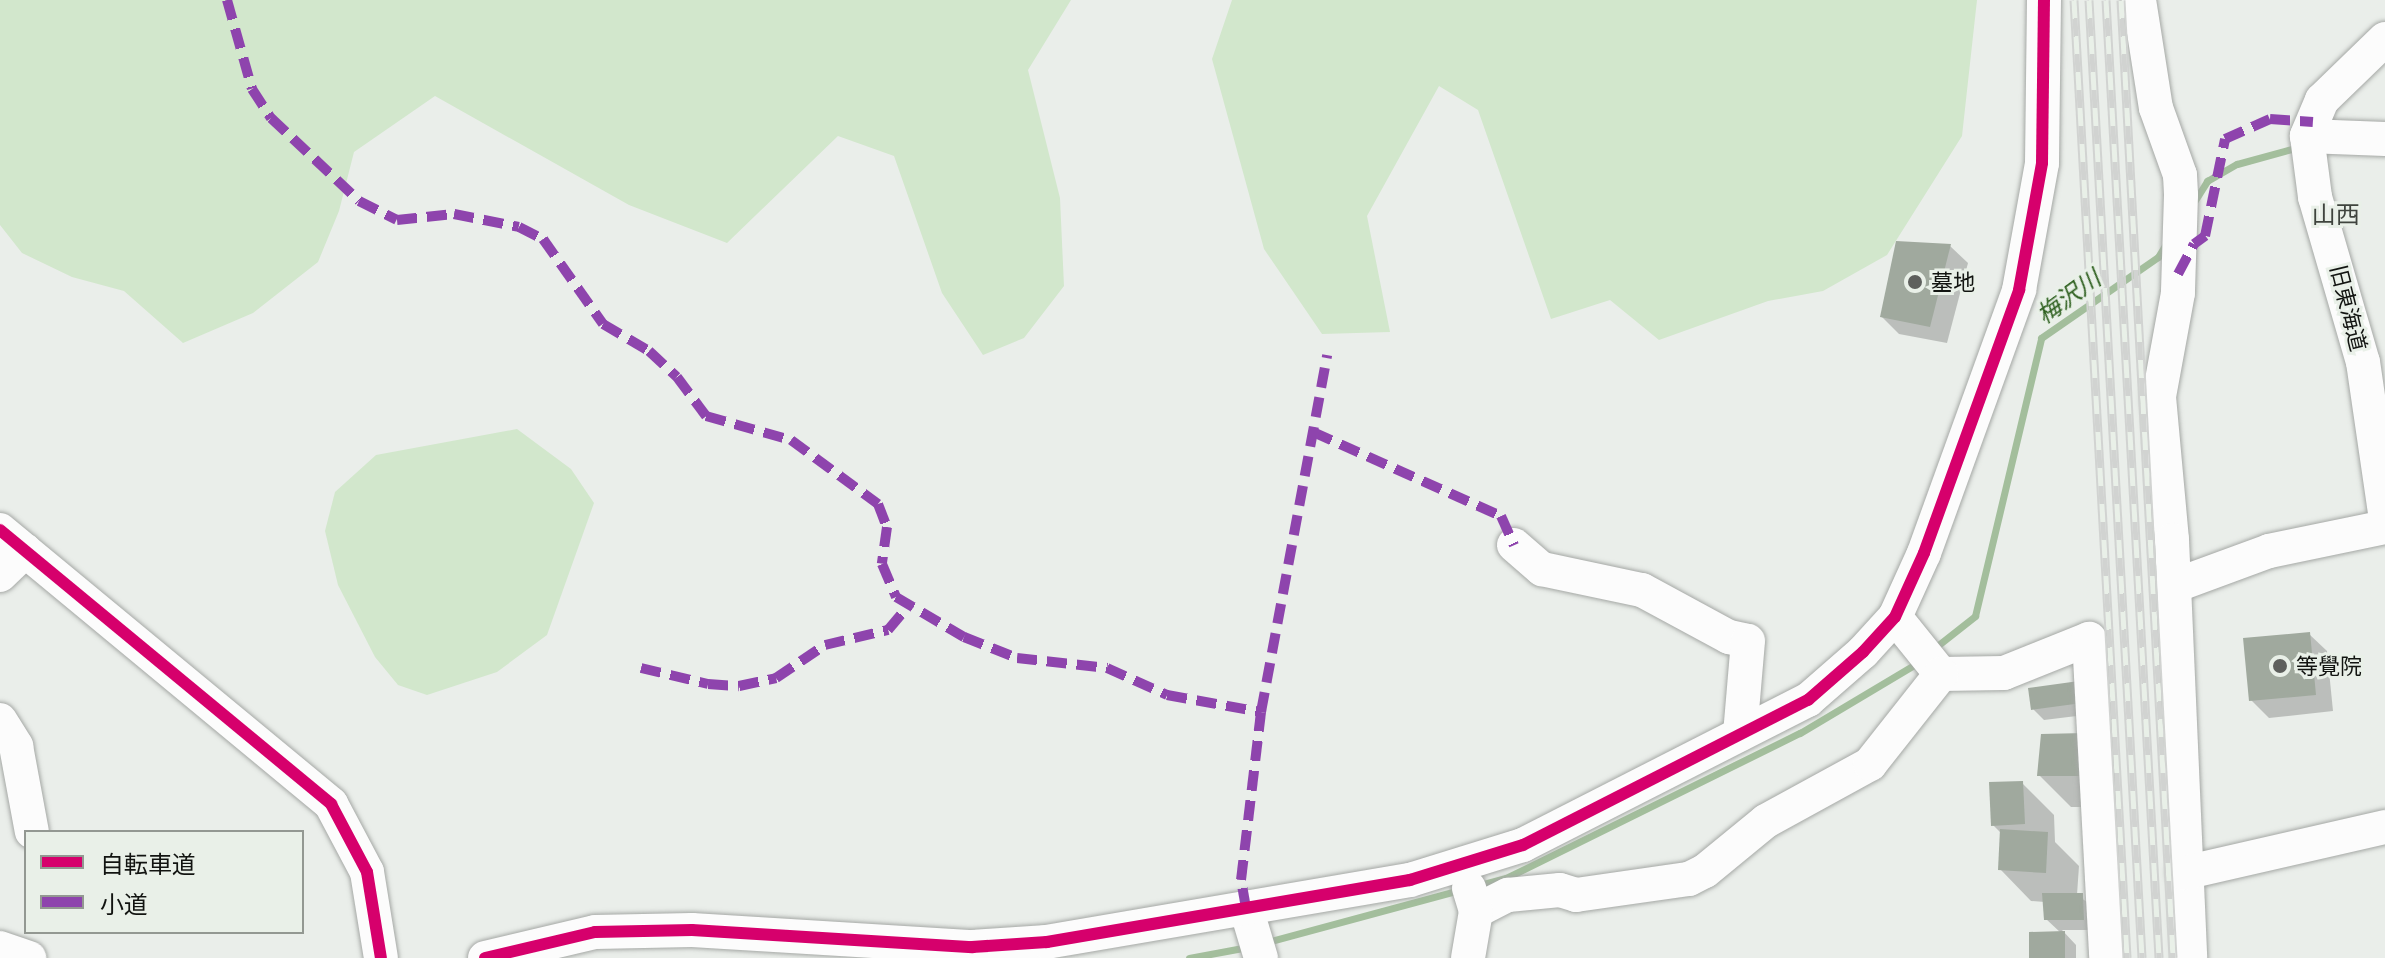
<!DOCTYPE html>
<html>
<head>
<meta charset="utf-8">
<style>
	body { margin:0 }
	#map { position:relative; width:2385px; height:958px; overflow:hidden; background:#eaeeea; font-family:"Golos Text","Noto Sans JP",sans-serif }
	div>[style] { position:absolute }
	.green>* { inset:0; background:#d2e7cc }
	.shadow>* { inset:0; background:#0003 }
	.stream>* { height:7px; margin:-3.5px; padding:0 3.5px; transform-origin:3.5px; border-radius:3.5px; background:#a3be9c }
	.building>* { inset:0; background:#a0a99e }
	.roads { filter:drop-shadow(0 0 2px #a5a8a5) drop-shadow(0 0 2px #a5a8a5) }
	.minor>* { height:34px; margin:-17px; padding:0 17px; transform-origin:17px; border-radius:17px; background:#fcfcfc }
	.rail>* { height:9px; margin-top:-4.5px; transform-origin:0; background:repeating-linear-gradient(90deg,#e9f0e8 0 18px,#d1d3d1 0 36px); box-sizing:border-box; border-block:2px solid #d1d3d1 }
	.quiet>* { height:10px; margin-top:-5px; transform-origin:0; background:repeating-linear-gradient(90deg,#8e44ad 0 20px,transparent 0 30px) }
	.cycleway>* { height:12px; margin:-6px; padding:0 6px; transform-origin:6px; border-radius:6px; background:#d6006c }
	.dots>* { width:22px; height:22px; translate:-50% -50%; box-sizing:border-box; border:4px solid #e9f0e8; border-radius:50% }
	span { translate:-50% -50%; white-space:nowrap; text-align:center; line-height:1.15; -webkit-text-stroke:6px #e9f0e8; paint-order:stroke }
	.poi-label { font-size:22px; color:#121411 }
	.left { translate:0 -50%; text-align:left }
	.street-label { font-size:22px; color:#121411 }
	.neighbourhood-label { font-size:24px; color:#3f443e }
	.water-label { font-size:24px; color:#2d5f1e; font-style:italic }
	.legend { position:absolute; left:24px; top:830px; width:280px; height:104px; box-sizing:border-box; background:#e9f0e8; border:2px solid #939892; margin:0; padding:10px 14px; list-style:none; font-size:24px; color:#121411 }
	.legend li { display:flex; align-items:center; gap:16px; height:40px }
	.legend b { width:40px; border:2px solid #939892 }
</style>
</head>
<body>
<div id="map">
	<div class="green">
		<div style="clip-path:polygon(0 0,1071px 0,1028px 70px,1060px 198px,1064px 286px,1024px 338px,983px 355px,942px 293px,894px 156px,838px 136px,727px 243px,629px 205px,435px 96px,354px 152px,339px 211px,318px 262px,253px 313px,183px 343px,124px 291px,72px 277px,22px 253px,0 225px)"></div>
		<div style="clip-path:polygon(1232px 0,1977px 0,1962px 136px,1887px 255px,1823px 291px,1768px 301px,1659px 340px,1610px 300px,1551px 319px,1478px 110px,1439px 86px,1367px 216px,1390px 332px,1322px 334px,1264px 249px,1212px 59px)"></div>
		<div style="clip-path:polygon(517px 429px,571px 469px,594px 503px,547px 635px,497px 672px,427px 695px,398px 685px,375px 657px,338px 585px,325px 531px,335px 492px,376px 455px)"></div>
	</div>
	<div class="shadow">
		<div style="clip-path:polygon(1950px 246px,1968px 263px,1947px 343px,1899px 334px,1882px 317px)"></div>
		<div style="clip-path:polygon(2309px 634px,2327px 651px,2333px 711px,2269px 718px,2251px 700px)"></div>
		<div style="clip-path:polygon(2078px 683px,2093px 714px,2044px 720px,2033px 709px)"></div>
		<div style="clip-path:polygon(2084px 735px,2116px 767px,2111px 807px,2071px 807px,2039px 775px)"></div>
		<div style="clip-path:polygon(2022px 783px,2054px 815px,2055px 842px,2079px 866px,2077px 895px,2094px 907px,2095px 930px,2062px 930px,2076px 945px,2076px 958px,2031px 958px,2061px 933px,2046px 919px,2045px 902px,2031px 901px,2000px 869px,2002px 834px,1993px 825px)"></div>
	</div>
	<div class="stream">
		<div style="left:2194px;top:202px;width:25px;rotate:-58deg"></div>
		<div style="left:2207px;top:181px;width:34px;rotate:-30deg"></div>
		<div style="left:2237px;top:164px;width:64px;rotate:-15.3deg"></div>
		<div style="left:1932px;top:650px;width:55px;rotate:-38.3deg"></div>
		<div style="left:1975px;top:616px;width:286px;rotate:-76.6deg"></div>
		<div style="left:2041px;top:338px;width:142px;rotate:-34.7deg"></div>
		<div style="left:2158px;top:257px;width:17px;rotate:-59deg"></div>
		<div style="left:1476px;top:886px;width:31px;rotate:-15deg"></div>
		<div style="left:1506px;top:878px;width:328px;rotate:-26.3deg"></div>
		<div style="left:1800px;top:733px;width:141px;rotate:-30.8deg"></div>
		<div style="left:1267px;top:942px;width:200px;rotate:-15.1deg"></div>
		<div style="left:1189px;top:958px;width:60px;rotate:-10.6deg"></div>
	</div>
	<div class="building">
		<div style="clip-path:polygon(1896px 241px,1951px 244px,1930px 327px,1880px 317px)"></div>
		<div style="clip-path:polygon(2310px 632px,2316px 695px,2249px 701px,2243px 638px)"></div>
		<div style="clip-path:polygon(2079px 681px,2082px 703px,2031px 710px,2028px 688px)"></div>
		<div style="clip-path:polygon(2085px 733px,2080px 776px,2037px 776px,2041px 734px)"></div>
		<div style="clip-path:polygon(2023px 781px,2025px 824px,1991px 826px,1989px 782px)"></div>
		<div style="clip-path:polygon(2000px 829px,2048px 832px,2046px 873px,1998px 870px)"></div>
		<div style="clip-path:polygon(2042px 893px,2083px 893px,2084px 920px,2044px 920px)"></div>
		<div style="clip-path:polygon(2065px 931px,2065px 958px,2029px 958px,2029px 932px)"></div>
	</div>
	<div class="roads">
		<div class="minor">
			<div style="left:2139px;top:0;width:109px;rotate:81.1deg"></div>
			<div style="left:2156px;top:108px;width:71px;rotate:70.3deg"></div>
			<div style="left:2180px;top:175px;width:20px;rotate:87deg"></div>
			<div style="left:2181px;top:195px;width:98px;rotate:91.8deg"></div>
			<div style="left:2178px;top:293px;width:106px;rotate:100.4deg"></div>
			<div style="left:2159px;top:397px;width:144px;rotate:84.8deg"></div>
			<div style="left:2172px;top:540px;width:418px;rotate:87.5deg"></div>
			<div style="left:2385px;top:39px;width:88px;rotate:135.9deg"></div>
			<div style="left:2322px;top:100px;width:39px;rotate:113deg"></div>
			<div style="left:2307px;top:136px;width:62px;rotate:82.5deg"></div>
			<div style="left:2315px;top:197px;width:172px;rotate:73.8deg"></div>
			<div style="left:2363px;top:362px;width:153px;rotate:81.7deg"></div>
			<div style="left:2307px;top:136px;width:78px;rotate:2.2deg"></div>
			<div style="left:0;top:530px;width:430px;rotate:39.6deg"></div>
			<div style="left:331px;top:804px;width:77px;rotate:62.1deg"></div>
			<div style="left:367px;top:872px;width:87px;rotate:80.8deg"></div>
			<div style="left:1514px;top:545px;width:37px;rotate:41deg"></div>
			<div style="left:1542px;top:569px;width:102px;rotate:11.9deg"></div>
			<div style="left:1642px;top:590px;width:99px;rotate:28.4deg"></div>
			<div style="left:1729px;top:637px;width:19px;rotate:12deg"></div>
			<div style="left:1748px;top:641px;width:93px;rotate:94.9deg"></div>
			<div style="left:0;top:575px;width:35px;rotate:-44deg"></div>
			<div style="left:2174px;top:586px;width:101px;rotate:-20.2deg"></div>
			<div style="left:2269px;top:551px;width:118px;rotate:-11.7deg"></div>
			<div style="left:1895px;top:617px;width:73px;rotate:51.1deg"></div>
			<div style="left:1941px;top:674px;width:63px;rotate:-0.9deg"></div>
			<div style="left:2004px;top:673px;width:92px;rotate:-21.8deg"></div>
			<div style="left:2089px;top:639px;width:319px;rotate:86.9deg"></div>
			<div style="left:0;top:720px;width:31px;rotate:58deg"></div>
			<div style="left:16px;top:746px;width:87px;rotate:79.5deg"></div>
			<div style="left:2184px;top:873px;width:206px;rotate:-12.9deg"></div>
			<div style="left:1246px;top:908px;width:52px;rotate:73.3deg"></div>
			<div style="left:1476px;top:911px;width:36px;rotate:-27deg"></div>
			<div style="left:1508px;top:895px;width:52px;rotate:-5.5deg"></div>
			<div style="left:1560px;top:890px;width:17px;rotate:17deg"></div>
			<div style="left:1576px;top:895px;width:114px;rotate:-8.1deg"></div>
			<div style="left:1689px;top:879px;width:18px;rotate:-27deg"></div>
			<div style="left:1705px;top:871px;width:79px;rotate:-39.3deg"></div>
			<div style="left:1766px;top:821px;width:119px;rotate:-28.7deg"></div>
			<div style="left:1870px;top:764px;width:115px;rotate:-51.7deg"></div>
			<div style="left:0;top:948px;width:31px;rotate:19deg"></div>
			<div style="left:485px;top:958px;width:113px;rotate:-13.3deg"></div>
			<div style="left:595px;top:932px;width:97px;rotate:-1.2deg"></div>
			<div style="left:692px;top:930px;width:281px;rotate:3.5deg"></div>
			<div style="left:972px;top:947px;width:75px;rotate:-3.8deg"></div>
			<div style="left:1047px;top:942px;width:368px;rotate:-9.7deg"></div>
			<div style="left:1410px;top:880px;width:118px;rotate:-17.2deg"></div>
			<div style="left:1523px;top:845px;width:320px;rotate:-27deg"></div>
			<div style="left:1808px;top:700px;width:73px;rotate:-41.1deg"></div>
			<div style="left:1863px;top:652px;width:47px;rotate:-47.6deg"></div>
			<div style="left:1895px;top:617px;width:70px;rotate:-65.6deg"></div>
			<div style="left:1924px;top:553px;width:280px;rotate:-70.1deg"></div>
			<div style="left:2019px;top:290px;width:129px;rotate:-79.7deg"></div>
			<div style="left:2042px;top:163px;width:163px;rotate:-89.3deg"></div>
			<div style="left:1468px;top:958px;width:48px;rotate:-80.3deg"></div>
			<div style="left:1476px;top:911px;width:24px;rotate:-107deg"></div>
		</div>
	</div>
	<div class="rail">
		<div style="left:2074px;top:0;width:959px;rotate:86.83deg"></div>
		<div style="left:2089px;top:0;width:959px;rotate:86.83deg"></div>
		<div style="left:2106px;top:0;width:959px;rotate:86.83deg"></div>
		<div style="left:2121px;top:0;width:959px;rotate:86.89deg"></div>
	</div>
	<div class="quiet">
		<div style="left:227px;top:0;width:92px;rotate:74.3deg"></div>
		<div style="left:252px;top:89px;width:35px;rotate:57deg"></div>
		<div style="left:271px;top:118px;width:121px;rotate:43.3deg"></div>
		<div style="left:359px;top:201px;width:42px;rotate:26.6deg"></div>
		<div style="left:397px;top:220px;width:57px;rotate:-6deg"></div>
		<div style="left:454px;top:214px;width:66px;rotate:11.3deg"></div>
		<div style="left:519px;top:227px;width:27px;rotate:27deg"></div>
		<div style="left:543px;top:239px;width:104px;rotate:54.8deg"></div>
		<div style="left:603px;top:324px;width:53px;rotate:30.4deg"></div>
		<div style="left:649px;top:351px;width:38px;rotate:43deg"></div>
		<div style="left:677px;top:377px;width:49px;rotate:53.4deg"></div>
		<div style="left:706px;top:416px;width:88px;rotate:15.8deg"></div>
		<div style="left:791px;top:440px;width:108px;rotate:36.3deg"></div>
		<div style="left:878px;top:504px;width:25px;rotate:69deg"></div>
		<div style="left:887px;top:527px;width:37px;rotate:98deg"></div>
		<div style="left:882px;top:564px;width:36px;rotate:67deg"></div>
		<div style="left:896px;top:597px;width:79px;rotate:30.5deg"></div>
		<div style="left:964px;top:637px;width:57px;rotate:21.6deg"></div>
		<div style="left:1017px;top:658px;width:91px;rotate:6.3deg"></div>
		<div style="left:1107px;top:668px;width:66px;rotate:24.2deg"></div>
		<div style="left:1167px;top:695px;width:96px;rotate:10.3deg"></div>
		<div style="left:2178px;top:274px;width:34px;rotate:-62deg"></div>
		<div style="left:2194px;top:244px;width:14px;rotate:-36deg"></div>
		<div style="left:2205px;top:236px;width:99px;rotate:-78.3deg"></div>
		<div style="left:2225px;top:139px;width:49px;rotate:-24deg"></div>
		<div style="left:2270px;top:119px;width:43px;rotate:4deg"></div>
		<div style="left:1313px;top:432px;width:206px;rotate:24.1deg"></div>
		<div style="left:1501px;top:516px;width:32px;rotate:66deg"></div>
		<div style="left:641px;top:668px;width:69px;rotate:13.4deg"></div>
		<div style="left:708px;top:684px;width:31px;rotate:4deg"></div>
		<div style="left:739px;top:686px;width:38px;rotate:-12deg"></div>
		<div style="left:776px;top:678px;width:59px;rotate:-34deg"></div>
		<div style="left:825px;top:645px;width:65px;rotate:-13.4deg"></div>
		<div style="left:888px;top:630px;width:34px;rotate:-50deg"></div>
		<div style="left:1246px;top:908px;width:28px;rotate:-100deg"></div>
		<div style="left:1241px;top:880px;width:169px;rotate:-83.2deg"></div>
		<div style="left:1261px;top:712px;width:363px;rotate:-79.5deg"></div>
	</div>
	<div class="cycleway">
		<div style="left:0;top:530px;width:430px;rotate:39.6deg"></div>
		<div style="left:331px;top:804px;width:77px;rotate:62.1deg"></div>
		<div style="left:367px;top:872px;width:87px;rotate:80.8deg"></div>
		<div style="left:485px;top:958px;width:113px;rotate:-13.3deg"></div>
		<div style="left:595px;top:932px;width:97px;rotate:-1.2deg"></div>
		<div style="left:692px;top:930px;width:281px;rotate:3.5deg"></div>
		<div style="left:972px;top:947px;width:75px;rotate:-3.8deg"></div>
		<div style="left:1047px;top:942px;width:368px;rotate:-9.7deg"></div>
		<div style="left:1410px;top:880px;width:118px;rotate:-17.2deg"></div>
		<div style="left:1523px;top:845px;width:320px;rotate:-27deg"></div>
		<div style="left:1808px;top:700px;width:73px;rotate:-41.1deg"></div>
		<div style="left:1863px;top:652px;width:47px;rotate:-47.6deg"></div>
		<div style="left:1895px;top:617px;width:70px;rotate:-65.6deg"></div>
		<div style="left:1924px;top:553px;width:280px;rotate:-70.1deg"></div>
		<div style="left:2019px;top:290px;width:129px;rotate:-79.7deg"></div>
		<div style="left:2042px;top:163px;width:163px;rotate:-89.3deg"></div>
	</div>
	<div class="dots">
		<div style="left:1915px;top:282px;background:#5e605d"></div>
		<div style="left:2280px;top:666px;background:#5e605d"></div>
	</div>
	<div class="poi-label">
		<span class="left" style="left:1931px;top:282px">墓地</span>
		<span class="left" style="left:2296px;top:666px">等覺院</span>
	</div>
	<div class="street-label">
		<span style="left:2349px;top:308px;rotate:76deg">旧東海道</span>
	</div>
	<div class="neighbourhood-label">
		<span style="left:2336px;top:214px">山西</span>
	</div>
	<div class="water-label">
		<span style="left:2068px;top:296px;rotate:-36deg">梅沢川</span>
	</div>
	<ul class="legend">
	<li><b style="height:10px;background:#d6006c"></b>自転車道</li>
	<li><b style="height:10px;background:#8e44ad"></b>小道</li>
	</ul>
</div>
</body>
</html>
